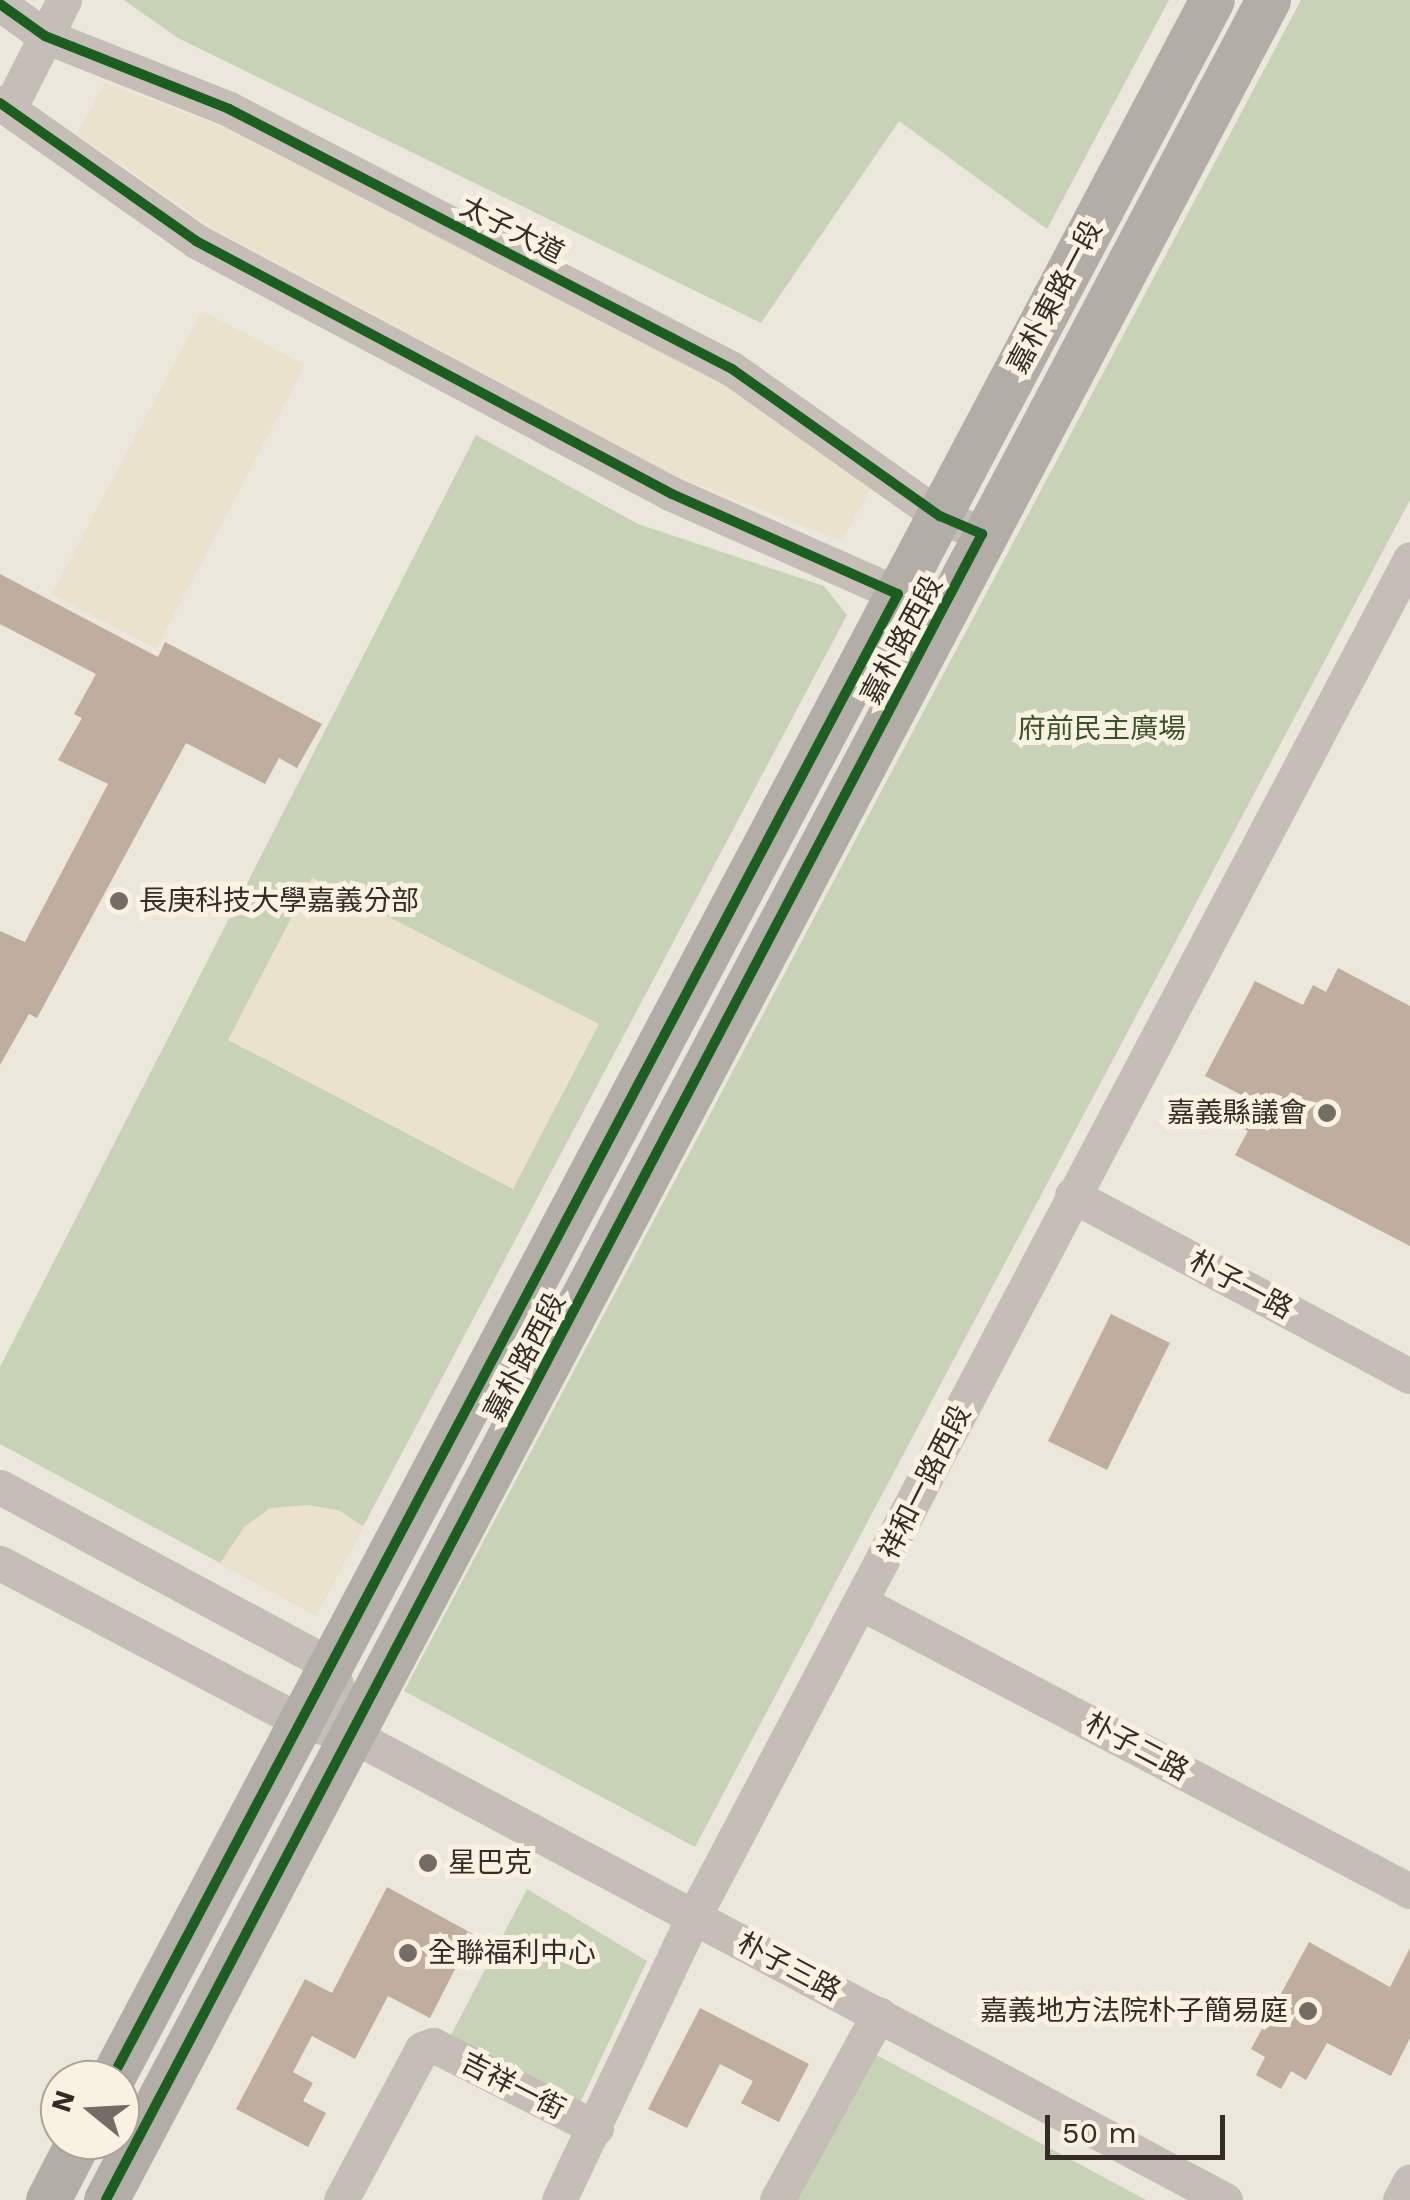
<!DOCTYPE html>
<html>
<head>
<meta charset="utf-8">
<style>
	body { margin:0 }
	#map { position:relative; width:1410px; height:2200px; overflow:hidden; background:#ebe7dd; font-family:"Work Sans","Noto Sans TC",sans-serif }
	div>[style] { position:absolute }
	.green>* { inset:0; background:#c8d2b6 }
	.plaza>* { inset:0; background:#eae2cc }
	.building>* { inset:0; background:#bfad9e }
	.minor>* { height:35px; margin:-17.5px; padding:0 17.5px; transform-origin:17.5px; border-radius:17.5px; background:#c4beb6 }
	.major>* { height:45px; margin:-22.5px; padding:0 22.5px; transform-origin:22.5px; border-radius:22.5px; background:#b2ada6 }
	.cycleway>* { height:10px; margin:-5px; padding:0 5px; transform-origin:5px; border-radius:5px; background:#1b5e20 }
	.dots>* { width:28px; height:28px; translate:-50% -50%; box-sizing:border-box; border:5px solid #f9f2e3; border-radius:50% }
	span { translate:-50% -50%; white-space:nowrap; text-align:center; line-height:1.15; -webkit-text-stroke:10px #f9f2e3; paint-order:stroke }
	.street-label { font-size:28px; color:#342c25 }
	.park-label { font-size:28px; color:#3d5229 }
	.poi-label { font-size:28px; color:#342c25 }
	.left { translate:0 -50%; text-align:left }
	.right { translate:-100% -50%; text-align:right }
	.north { position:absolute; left:40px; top:2060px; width:100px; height:100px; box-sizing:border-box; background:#f9f2e3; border:2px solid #aaa397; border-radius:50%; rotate:288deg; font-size:28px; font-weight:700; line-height:40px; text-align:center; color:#342c25 }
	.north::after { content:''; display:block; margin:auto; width:35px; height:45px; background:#746d65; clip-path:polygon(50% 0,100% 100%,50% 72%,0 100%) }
	.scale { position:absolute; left:1045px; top:2115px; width:180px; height:45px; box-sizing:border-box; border:5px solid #342c25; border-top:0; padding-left:12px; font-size:30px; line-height:35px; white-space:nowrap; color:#342c25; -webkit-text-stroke:8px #f9f2e3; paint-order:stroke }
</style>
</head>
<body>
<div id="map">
	<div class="green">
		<div style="clip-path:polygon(124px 0,1169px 0,1047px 229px,899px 121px,761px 323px,178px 38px)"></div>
		<div style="clip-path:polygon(1301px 0,1410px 0,1410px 500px,695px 1847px,404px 1691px)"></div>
		<div style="clip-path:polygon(476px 435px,638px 524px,824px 586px,847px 615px,316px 1615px,0 1444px,0 1367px)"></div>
		<div style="clip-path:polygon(527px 1889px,647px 1961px,580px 2103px,450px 2037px)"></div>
		<div style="clip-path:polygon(871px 2052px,1146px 2200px,791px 2200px)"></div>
	</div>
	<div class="plaza">
		<div style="clip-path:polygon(105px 83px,264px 142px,729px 388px,871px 488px,842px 541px,678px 477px,214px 229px,77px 134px)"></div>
		<div style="clip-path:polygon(202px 311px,305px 365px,156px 649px,52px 594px)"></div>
		<div style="clip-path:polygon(312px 878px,599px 1024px,513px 1189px,228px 1040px)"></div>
		<div style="clip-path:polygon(308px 1505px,338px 1510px,363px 1526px,316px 1615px,220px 1563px,244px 1527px,270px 1508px)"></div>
	</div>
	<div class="building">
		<div style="clip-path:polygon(0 574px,158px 657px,165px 642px,322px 724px,297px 768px,279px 758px,265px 784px,186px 743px,37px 1018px,29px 1014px,0 1065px,0 931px,25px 942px,108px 784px,58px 760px,82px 718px,74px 714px,96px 674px,0 624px)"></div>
		<div style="clip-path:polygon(1338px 968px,1410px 1006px,1410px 1246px,1235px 1155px,1248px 1131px,1237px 1126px,1251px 1100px,1205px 1076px,1255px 981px,1303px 1005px,1313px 985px,1326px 992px)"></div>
		<div style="clip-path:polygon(1111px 1314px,1170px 1343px,1107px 1470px,1048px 1441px)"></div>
		<div style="clip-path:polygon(387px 1887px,473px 1934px,430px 2018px,388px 1996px,355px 2059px,312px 2036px,293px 2072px,313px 2083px,303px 2101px,326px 2113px,308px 2147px,236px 2109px,305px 1979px,332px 1993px)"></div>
		<div style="clip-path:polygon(1309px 1942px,1390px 1987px,1410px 1948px,1410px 2038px,1391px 2076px,1327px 2043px,1306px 2080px,1291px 2071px,1281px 2089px,1256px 2075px,1265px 2057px,1251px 2049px)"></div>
		<div style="clip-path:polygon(700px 2008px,809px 2064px,779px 2122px,741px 2103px,753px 2081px,720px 2064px,687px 2128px,648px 2109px)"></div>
	</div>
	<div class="minor">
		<div style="left:0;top:4px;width:55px;rotate:35.4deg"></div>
		<div style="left:45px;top:36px;width:198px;rotate:21.6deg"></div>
		<div style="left:229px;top:109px;width:566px;rotate:27.33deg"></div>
		<div style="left:732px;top:369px;width:255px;rotate:35.3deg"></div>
		<div style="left:940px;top:516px;width:46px;rotate:23.2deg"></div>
		<div style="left:0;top:103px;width:240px;rotate:35.1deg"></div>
		<div style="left:196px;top:241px;width:539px;rotate:27.99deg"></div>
		<div style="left:672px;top:494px;width:247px;rotate:23.9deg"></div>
		<div style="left:898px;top:594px;width:49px;rotate:14.3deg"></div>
		<div style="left:10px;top:107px;width:120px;rotate:-63.2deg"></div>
		<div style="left:1072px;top:1195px;width:383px;rotate:28.2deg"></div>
		<div style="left:0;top:1487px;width:375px;rotate:28.3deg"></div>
		<div style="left:330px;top:1665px;width:73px;rotate:72.6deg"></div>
		<div style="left:0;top:1563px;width:339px;rotate:27.8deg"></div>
		<div style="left:300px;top:1721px;width:54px;rotate:15.1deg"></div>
		<div style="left:352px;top:1735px;width:989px;rotate:28.04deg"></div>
		<div style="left:863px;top:1604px;width:618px;rotate:27.69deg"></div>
		<div style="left:341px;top:2200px;width:171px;rotate:-61.8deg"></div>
		<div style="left:422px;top:2049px;width:12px;rotate:-20deg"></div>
		<div style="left:433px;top:2045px;width:183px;rotate:27deg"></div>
		<div style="left:559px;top:2200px;width:314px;rotate:-64.6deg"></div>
		<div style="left:694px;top:1916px;width:1534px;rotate:-62.18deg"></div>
		<div style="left:777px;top:2200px;width:212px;rotate:-61.3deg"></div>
		<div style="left:1400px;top:2200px;width:21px;rotate:-62deg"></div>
	</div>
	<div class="major">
		<div style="left:111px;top:2080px;width:2353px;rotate:-62.11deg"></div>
		<div style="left:48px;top:2200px;width:68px;rotate:-62.7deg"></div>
		<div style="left:106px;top:2200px;width:2488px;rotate:-62.16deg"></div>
	</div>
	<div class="cycleway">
		<div style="left:0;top:4px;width:55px;rotate:35.4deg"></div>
		<div style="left:45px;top:36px;width:198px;rotate:21.6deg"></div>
		<div style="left:229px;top:109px;width:566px;rotate:27.33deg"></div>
		<div style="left:732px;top:369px;width:255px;rotate:35.3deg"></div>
		<div style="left:940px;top:516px;width:46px;rotate:23.2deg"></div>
		<div style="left:982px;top:534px;width:1882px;rotate:117.74deg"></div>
		<div style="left:0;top:103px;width:240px;rotate:35.1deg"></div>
		<div style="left:196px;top:241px;width:539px;rotate:27.99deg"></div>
		<div style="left:672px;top:494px;width:247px;rotate:23.9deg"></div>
		<div style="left:898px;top:594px;width:1682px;rotate:117.91deg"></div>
	</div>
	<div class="dots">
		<div style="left:119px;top:901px;background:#746d65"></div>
		<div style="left:1327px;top:1113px;background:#746d65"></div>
		<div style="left:428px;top:1863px;background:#746d65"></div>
		<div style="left:408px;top:1953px;background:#746d65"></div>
		<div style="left:1308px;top:2011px;background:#746d65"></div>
	</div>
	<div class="street-label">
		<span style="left:512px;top:230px;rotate:27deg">太子大道</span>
		<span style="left:1055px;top:297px;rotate:-62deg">嘉朴東路一段</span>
		<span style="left:902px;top:640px;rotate:-62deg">嘉朴路西段</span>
		<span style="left:1241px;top:1285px;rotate:28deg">朴子一路</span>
		<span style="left:525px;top:1357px;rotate:-62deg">嘉朴路西段</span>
		<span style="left:925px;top:1482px;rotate:-63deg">祥和一路西段</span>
		<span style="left:1137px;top:1747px;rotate:28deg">朴子二路</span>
		<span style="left:789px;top:1967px;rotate:28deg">朴子三路</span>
		<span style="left:513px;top:2086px;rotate:27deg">吉祥一街</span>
	</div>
	<div class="park-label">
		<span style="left:1102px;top:729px">府前民主廣場</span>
	</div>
	<div class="poi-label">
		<span class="left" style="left:139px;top:901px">長庚科技大學嘉義分部</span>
		<span class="right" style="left:1307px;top:1113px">嘉義縣議會</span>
		<span class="left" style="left:448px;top:1863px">星巴克</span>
		<span class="left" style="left:428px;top:1953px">全聯福利中心</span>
		<span class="right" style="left:1288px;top:2011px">嘉義地方法院朴子簡易庭</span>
	</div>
	<div class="north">N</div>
	<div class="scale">50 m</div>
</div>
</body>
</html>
